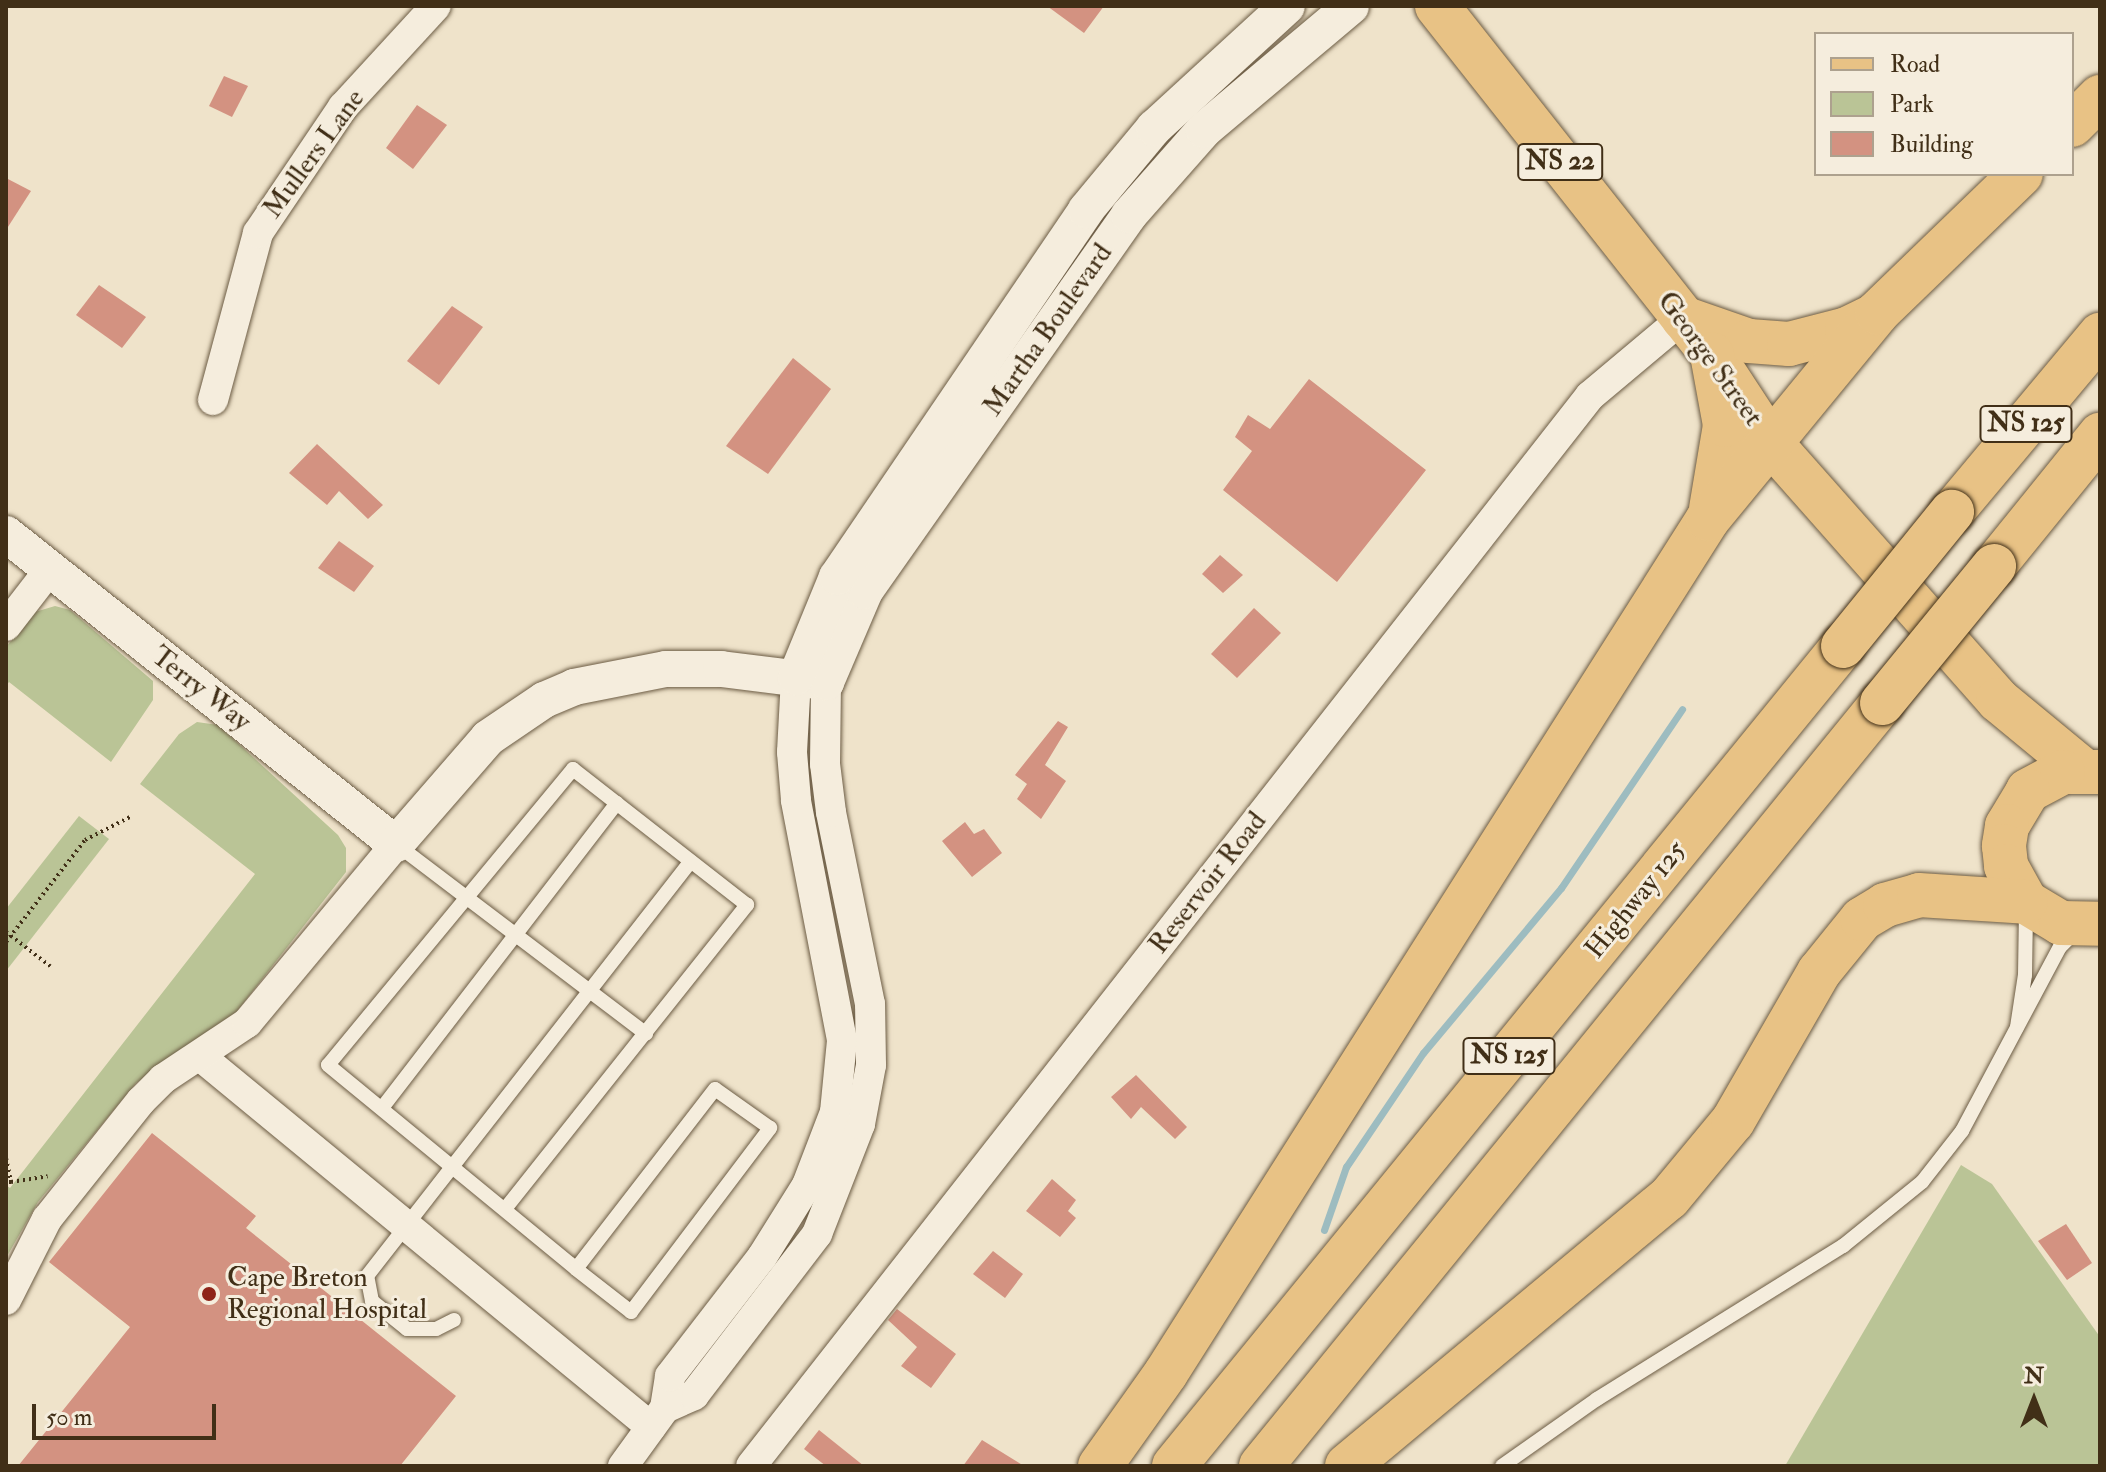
<!DOCTYPE html>
<html>
<head>
<meta charset="utf-8">
<style>
	body { margin:0 }
	#map { position:relative; width:2106px; height:1472px; overflow:hidden; background:#efe3ca; font-family:"IM FELL Double Pica",serif }
	div>[style] { position:absolute }
	.green>* { inset:0; background:#bac496 }
	.stream>* { height:7px; margin:-3.5px; padding:0 3.5px; transform-origin:3.5px; border-radius:3.5px; background:#9dbcc0 }
	.building>* { inset:0; background:#d39281 }
	.path>* { height:4px; margin-top:-2px; transform-origin:0; background:repeating-linear-gradient(90deg,#412f17 0 2px,transparent 0 6px) }
	.roads { filter:drop-shadow(0 0 2px #6c5c44) drop-shadow(0 0 2px #6c5c44) }
	.service>* { height:14px; margin:-7px; padding:0 7px; transform-origin:7px; border-radius:7px; background:#f5eddd }
	.minor>* { height:30px; margin:-15px; padding:0 15px; transform-origin:15px; border-radius:15px; background:#f5eddd }
	.tertiary>* { height:36px; margin:-18px; padding:0 18px; transform-origin:18px; border-radius:18px; background:#f5eddd }
	.primary>* { height:44px; margin:-22px; padding:0 22px; transform-origin:22px; border-radius:22px; background:#e8c285 }
	.motorway>* { height:44px; margin:-22px; padding:0 22px; transform-origin:22px; border-radius:22px; background:#e8c285 }
	.bridges { filter:drop-shadow(0 0 2px #412f17) drop-shadow(0 0 2px #412f17) }
	.motorway-bridge>* { height:44px; margin:-22px; padding:0 22px; transform-origin:22px; border-radius:22px; background:#e8c285 }
	.dots>* { width:22px; height:22px; translate:-50% -50%; box-sizing:border-box; border:4px solid #f5eddd; border-radius:50% }
	span { translate:-50% -50%; white-space:nowrap; text-align:center; line-height:1.15; -webkit-text-stroke:6px #f5eddd; paint-order:stroke }
	.shield-label span { padding:2px 6px; background:#f5eddd; border:2px solid; border-radius:6px; -webkit-text-stroke-width:0 }
	.shield-label { font-size:26px; color:#412f17; font-weight:700 }
	.street-label { font-size:28px; color:#412f17 }
	.poi-label { font-size:28px; color:#412f17 }
	.left { translate:0 -50%; text-align:left }
	.frame { position:absolute; inset:0; border:8px solid #412f17; pointer-events:none }
	.legend { position:absolute; left:1814px; top:32px; width:260px; height:144px; box-sizing:border-box; background:#f5eddd; border:2px solid #ada18e; margin:0; padding:10px 14px; list-style:none; font-size:24px; color:#412f17 }
	.legend li { display:flex; align-items:center; gap:16px; height:40px }
	.legend b { width:40px; border:2px solid #ada18e }
	.north { position:absolute; left:1994px; top:1360px; width:80px; height:80px; -webkit-text-stroke:6px #f5eddd; paint-order:stroke; rotate:0deg; font-size:22px; font-weight:700; line-height:32px; text-align:center; color:#412f17 }
	.north::after { content:''; display:block; margin:auto; width:28px; height:36px; background:#412f17; clip-path:polygon(50% 0,100% 100%,50% 72%,0 100%) }
	.scale { position:absolute; left:32px; top:1404px; width:184px; height:36px; box-sizing:border-box; border:4px solid #412f17; border-top:0; padding-left:10px; font-size:24px; line-height:28px; white-space:nowrap; color:#412f17; -webkit-text-stroke:6px #f5eddd; paint-order:stroke }
</style>
</head>
<body>
<div id="map">
	<div class="green">
		<div style="clip-path:polygon(55px 606px,70px 610px,153px 681px,153px 700px,111px 762px,9px 682px,6px 686px,6px 647px,35px 612px)"></div>
		<div style="clip-path:polygon(197px 722px,218px 725px,338px 835px,346px 848px,346px 872px,234px 1015px,136px 1083px,38px 1202px,6px 1258px,6px 1185px,10px 1188px,255px 874px,140px 784px,179px 734px)"></div>
		<div style="clip-path:polygon(79px 816px,109px 839px,6px 971px,6px 909px)"></div>
		<div style="clip-path:polygon(1961px 1165px,1992px 1184px,2100px 1337px,2100px 1466px,1785px 1466px)"></div>
	</div>
	<div class="stream">
		<div style="left:1324px;top:1230px;width:67px;rotate:-70.8deg"></div>
		<div style="left:1346px;top:1167px;width:138px;rotate:-56deg"></div>
		<div style="left:1423px;top:1053px;width:215px;rotate:-50.1deg"></div>
		<div style="left:1561px;top:888px;width:216px;rotate:-55.9deg"></div>
	</div>
	<div class="building">
		<div style="clip-path:polygon(1047px 6px,1104px 6px,1084px 33px)"></div>
		<div style="clip-path:polygon(224px 76px,248px 86px,232px 117px,209px 106px)"></div>
		<div style="clip-path:polygon(417px 105px,447px 125px,413px 169px,386px 148px)"></div>
		<div style="clip-path:polygon(6px 178px,31px 191px,6px 230px)"></div>
		<div style="clip-path:polygon(99px 285px,146px 317px,122px 348px,76px 315px)"></div>
		<div style="clip-path:polygon(452px 306px,483px 327px,439px 385px,407px 361px)"></div>
		<div style="clip-path:polygon(793px 358px,831px 389px,768px 474px,726px 446px)"></div>
		<div style="clip-path:polygon(1309px 379px,1426px 470px,1337px 582px,1223px 490px,1252px 451px,1235px 437px,1248px 415px,1270px 429px)"></div>
		<div style="clip-path:polygon(317px 444px,383px 505px,368px 519px,339px 491px,327px 505px,289px 473px)"></div>
		<div style="clip-path:polygon(339px 541px,374px 566px,354px 592px,318px 568px)"></div>
		<div style="clip-path:polygon(1220px 555px,1243px 575px,1223px 593px,1202px 574px)"></div>
		<div style="clip-path:polygon(1254px 608px,1281px 633px,1237px 678px,1211px 654px)"></div>
		<div style="clip-path:polygon(1058px 721px,1068px 727px,1045px 765px,1066px 781px,1041px 819px,1017px 799px,1027px 784px,1015px 775px)"></div>
		<div style="clip-path:polygon(965px 822px,974px 834px,984px 829px,1002px 853px,972px 877px,942px 841px)"></div>
		<div style="clip-path:polygon(1136px 1075px,1187px 1127px,1175px 1139px,1141px 1107px,1131px 1119px,1111px 1097px)"></div>
		<div style="clip-path:polygon(152px 1133px,256px 1216px,246px 1228px,456px 1396px,400px 1466px,18px 1466px,130px 1327px,49px 1262px)"></div>
		<div style="clip-path:polygon(1052px 1179px,1076px 1200px,1068px 1211px,1076px 1218px,1060px 1237px,1026px 1211px)"></div>
		<div style="clip-path:polygon(2066px 1224px,2092px 1263px,2067px 1280px,2038px 1241px)"></div>
		<div style="clip-path:polygon(993px 1251px,1023px 1274px,1005px 1298px,973px 1274px)"></div>
		<div style="clip-path:polygon(897px 1309px,956px 1354px,931px 1388px,901px 1366px,917px 1347px,888px 1320px)"></div>
		<div style="clip-path:polygon(819px 1430px,864px 1466px,826px 1466px,804px 1449px)"></div>
		<div style="clip-path:polygon(982px 1440px,1024px 1466px,963px 1466px)"></div>
	</div>
	<div class="path">
		<div style="left:6px;top:932px;width:56px;rotate:37.7deg"></div>
		<div style="left:6px;top:942px;width:129px;rotate:-52.2deg"></div>
		<div style="left:85px;top:840px;width:51px;rotate:-27.1deg"></div>
		<div style="left:6px;top:1158px;width:25px;rotate:78deg"></div>
		<div style="left:11px;top:1182px;width:5px;rotate:180deg"></div>
		<div style="left:11px;top:1182px;width:37px;rotate:-9deg"></div>
	</div>
	<div class="roads">
		<div class="service">
			<div style="left:396px;top:844px;width:314px;rotate:37.2deg"></div>
			<div style="left:2017px;top:1027px;width:53px;rotate:-81.3deg"></div>
			<div style="left:2025px;top:975px;width:67px;rotate:-89.1deg"></div>
			<div style="left:382px;top:1108px;width:385px;rotate:-52.4deg"></div>
			<div style="left:505px;top:1209px;width:389px;rotate:-51.5deg"></div>
			<div style="left:747px;top:905px;width:221px;rotate:-142deg"></div>
			<div style="left:573px;top:769px;width:384px;rotate:129.6deg"></div>
			<div style="left:328px;top:1065px;width:321px;rotate:39.4deg"></div>
			<div style="left:576px;top:1269px;width:70px;rotate:38deg"></div>
			<div style="left:631px;top:1312px;width:231px;rotate:-52.9deg"></div>
			<div style="left:770px;top:1128px;width:67px;rotate:-144.7deg"></div>
			<div style="left:715px;top:1089px;width:227px;rotate:127.7deg"></div>
			<div style="left:454px;top:1320px;width:20px;rotate:153deg"></div>
			<div style="left:436px;top:1329px;width:29px;rotate:180deg"></div>
			<div style="left:407px;top:1329px;width:45px;rotate:-141.3deg"></div>
			<div style="left:372px;top:1301px;width:25px;rotate:-101deg"></div>
			<div style="left:367px;top:1276px;width:526px;rotate:-52.02deg"></div>
			<div style="left:1502px;top:1466px;width:116px;rotate:-35.2deg"></div>
			<div style="left:1597px;top:1399px;width:290px;rotate:-31.9deg"></div>
			<div style="left:1843px;top:1246px;width:102px;rotate:-39deg"></div>
			<div style="left:1922px;top:1182px;width:65px;rotate:-51.9deg"></div>
			<div style="left:1962px;top:1131px;width:208px;rotate:-62deg"></div>
			<div style="left:2060px;top:947px;width:23px;rotate:-45deg"></div>
		</div>
		<div class="minor">
			<div style="left:213px;top:400px;width:173px;rotate:-74.9deg"></div>
			<div style="left:258px;top:233px;width:152px;rotate:-56deg"></div>
			<div style="left:343px;top:107px;width:137px;rotate:-47.4deg"></div>
			<div style="left:6px;top:626px;width:72px;rotate:-52.3deg"></div>
			<div style="left:200px;top:1056px;width:584px;rotate:39.44deg"></div>
			<div style="left:6px;top:1300px;width:91px;rotate:-63.2deg"></div>
			<div style="left:47px;top:1219px;width:151px;rotate:-51.5deg"></div>
			<div style="left:141px;top:1101px;width:31px;rotate:-45deg"></div>
			<div style="left:163px;top:1079px;width:101px;rotate:-33.7deg"></div>
			<div style="left:247px;top:1023px;width:233px;rotate:-50.2deg"></div>
			<div style="left:665px;top:1408px;width:32px;rotate:-24deg"></div>
			<div style="left:694px;top:1395px;width:203px;rotate:-52.6deg"></div>
			<div style="left:817px;top:1234px;width:118px;rotate:-68.6deg"></div>
			<div style="left:860px;top:1124px;width:60px;rotate:-79.4deg"></div>
			<div style="left:871px;top:1065px;width:61px;rotate:-90.9deg"></div>
			<div style="left:870px;top:1004px;width:196px;rotate:-101.5deg"></div>
			<div style="left:831px;top:812px;width:48px;rotate:-97.1deg"></div>
			<div style="left:825px;top:764px;width:82px;rotate:-89.3deg"></div>
			<div style="left:623px;top:1466px;width:72px;rotate:-54.1deg"></div>
			<div style="left:665px;top:1408px;width:32px;rotate:-81deg"></div>
			<div style="left:670px;top:1376px;width:150px;rotate:-52.3deg"></div>
			<div style="left:762px;top:1257px;width:85px;rotate:-58deg"></div>
			<div style="left:807px;top:1185px;width:78px;rotate:-69deg"></div>
			<div style="left:835px;top:1112px;width:72px;rotate:-84.4deg"></div>
			<div style="left:842px;top:1040px;width:244px;rotate:-100.9deg"></div>
			<div style="left:796px;top:800px;width:48px;rotate:-94.8deg"></div>
			<div style="left:792px;top:752px;width:75px;rotate:-86.9deg"></div>
			<div style="left:751px;top:1466px;width:1360px;rotate:-51.9deg"></div>
			<div style="left:1590px;top:396px;width:121px;rotate:-40deg"></div>
		</div>
		<div class="tertiary">
			<div style="left:6px;top:534px;width:498px;rotate:38.5deg"></div>
			<div style="left:396px;top:844px;width:140px;rotate:-49deg"></div>
			<div style="left:488px;top:738px;width:68px;rotate:-34.2deg"></div>
			<div style="left:544px;top:700px;width:33px;rotate:-23deg"></div>
			<div style="left:574px;top:687px;width:94px;rotate:-11.1deg"></div>
			<div style="left:666px;top:669px;width:55px"></div>
			<div style="left:721px;top:669px;width:106px;rotate:7.1deg"></div>
			<div style="left:826px;top:682px;width:99px;rotate:-66.8deg"></div>
			<div style="left:865px;top:591px;width:459px;rotate:-54.9deg"></div>
			<div style="left:1129px;top:215px;width:113px;rotate:-48.6deg"></div>
			<div style="left:1204px;top:130px;width:192px;rotate:-40.1deg"></div>
			<div style="left:796px;top:677px;width:108px;rotate:-67.7deg"></div>
			<div style="left:837px;top:577px;width:443px;rotate:-55.8deg"></div>
			<div style="left:1086px;top:210px;width:107px;rotate:-50.3deg"></div>
			<div style="left:1154px;top:128px;width:180px;rotate:-42.5deg"></div>
		</div>
		<div class="primary">
			<div style="left:1437px;top:6px;width:444px;rotate:51.7deg"></div>
			<div style="left:1712px;top:354px;width:104px;rotate:56.8deg"></div>
			<div style="left:1769px;top:441px;width:346px;rotate:48.5deg"></div>
			<div style="left:1998px;top:700px;width:110px;rotate:39.5deg"></div>
			<div style="left:2100px;top:772px;width:37px;rotate:180deg"></div>
			<div style="left:2063px;top:772px;width:40px;rotate:152deg"></div>
			<div style="left:2028px;top:791px;width:41px;rotate:121deg"></div>
			<div style="left:2007px;top:826px;width:20px;rotate:99deg"></div>
			<div style="left:2004px;top:846px;width:20px;rotate:84deg"></div>
			<div style="left:2006px;top:866px;width:41px;rotate:60.9deg"></div>
			<div style="left:2026px;top:902px;width:41px;rotate:31deg"></div>
			<div style="left:2061px;top:923px;width:39px;rotate:1deg"></div>
		</div>
		<div class="motorway">
			<div style="left:2072px;top:125px;width:40px;rotate:-45deg"></div>
			<div style="left:1683px;top:318px;width:70px;rotate:19.2deg"></div>
			<div style="left:1749px;top:341px;width:40px;rotate:4.3deg"></div>
			<div style="left:1789px;top:344px;width:60px;rotate:-14.5deg"></div>
			<div style="left:1847px;top:329px;width:28px;rotate:-26deg"></div>
			<div style="left:1711px;top:509px;width:85px;rotate:-80.5deg"></div>
			<div style="left:1725px;top:425px;width:72px;rotate:-100.4deg"></div>
			<div style="left:1952px;top:512px;width:231px;rotate:-50.1deg"></div>
			<div style="left:1994px;top:566px;width:169px;rotate:-51deg"></div>
			<div style="left:1100px;top:1466px;width:114px;rotate:-54.6deg"></div>
			<div style="left:1166px;top:1373px;width:1011px;rotate:-57.6deg"></div>
			<div style="left:1708px;top:519px;width:266px;rotate:-50.6deg"></div>
			<div style="left:1877px;top:313px;width:200px;rotate:-44deg"></div>
			<div style="left:1174px;top:1466px;width:1058px;rotate:-50.79deg"></div>
			<div style="left:1261px;top:1466px;width:984px;rotate:-50.86deg"></div>
			<div style="left:1347px;top:1466px;width:419px;rotate:-39.8deg"></div>
			<div style="left:1669px;top:1198px;width:100px;rotate:-50.3deg"></div>
			<div style="left:1733px;top:1121px;width:172px;rotate:-60deg"></div>
			<div style="left:1819px;top:972px;width:68px;rotate:-50.9deg"></div>
			<div style="left:1862px;top:919px;width:27px;rotate:-31deg"></div>
			<div style="left:1885px;top:905px;width:35px;rotate:-16deg"></div>
			<div style="left:1919px;top:895px;width:107px;rotate:3.7deg"></div>
		</div>
	</div>
	<div class="bridges">
		<div class="motorway-bridge">
			<div style="left:1843px;top:646px;width:173px;rotate:-50.9deg"></div>
			<div style="left:1882px;top:703px;width:177px;rotate:-50.7deg"></div>
		</div>
	</div>
	<div class="dots">
		<div style="left:209px;top:1294px;background:#8f2418"></div>
	</div>
	<div class="shield-label">
		<span style="left:1560px;top:162px">NS 22</span>
		<span style="left:2026px;top:424px">NS 125</span>
		<span style="left:1509px;top:1056px">NS 125</span>
	</div>
	<div class="street-label">
		<span style="left:314px;top:154px;rotate:-54deg">Mullers Lane</span>
		<span style="left:1048px;top:330px;rotate:-55deg">Martha Boulevard</span>
		<span style="left:1710px;top:359px;rotate:54deg">George Street</span>
		<span style="left:201px;top:689px;rotate:38deg">Terry Way</span>
		<span style="left:1208px;top:883px;rotate:-52deg">Reservoir Road</span>
		<span style="left:1636px;top:900px;rotate:-51deg">Highway 125</span>
	</div>
	<div class="poi-label">
		<span class="left" style="left:227px;top:1294px">Cape Breton<br>Regional Hospital</span>
	</div>
	<div class="frame"></div>
	<ul class="legend">
	<li><b style="height:10px;background:#e8c285"></b>Road</li>
	<li><b style="height:22px;background:#bac496"></b>Park</li>
	<li><b style="height:22px;background:#d39281"></b>Building</li>
	</ul>
	<div class="north">N</div>
	<div class="scale">50 m</div>
</div>
</body>
</html>
